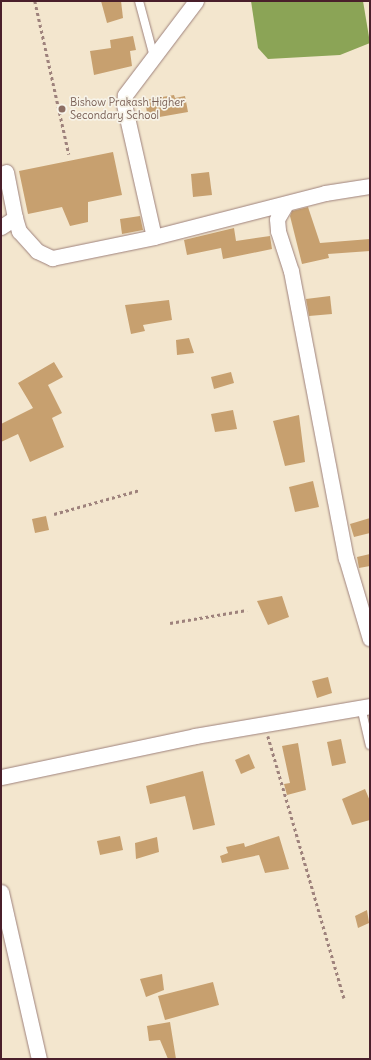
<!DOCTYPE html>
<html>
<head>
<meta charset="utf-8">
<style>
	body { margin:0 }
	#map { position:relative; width:371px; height:1060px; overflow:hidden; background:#f3e6ce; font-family:Delius,sans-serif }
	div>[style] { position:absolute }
	.forest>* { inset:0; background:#8ba456 }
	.building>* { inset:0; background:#c7a06f }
	.path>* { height:2.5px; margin-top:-1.25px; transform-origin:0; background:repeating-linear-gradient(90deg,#9e827c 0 3px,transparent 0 6px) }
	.roads { filter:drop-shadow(0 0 1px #9e827c) drop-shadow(0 0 1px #9e827c) }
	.service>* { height:8px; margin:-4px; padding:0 4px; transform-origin:4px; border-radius:4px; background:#fff }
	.minor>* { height:15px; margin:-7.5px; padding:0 7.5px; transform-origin:7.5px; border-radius:7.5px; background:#fff }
	.dots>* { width:11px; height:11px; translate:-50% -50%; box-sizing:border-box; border:2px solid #f7f3e8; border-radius:50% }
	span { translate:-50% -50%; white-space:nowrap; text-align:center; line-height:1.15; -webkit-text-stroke:3.5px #f7f3e8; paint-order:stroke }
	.education-label { font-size:11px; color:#785e54 }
	.left { translate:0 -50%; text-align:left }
	.frame { position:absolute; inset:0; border:2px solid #4a1f2b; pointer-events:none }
</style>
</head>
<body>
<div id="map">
	<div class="forest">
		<div style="clip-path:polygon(251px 1px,363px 1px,370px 43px,340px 55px,268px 59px,258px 48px)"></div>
	</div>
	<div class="building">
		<div style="clip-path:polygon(101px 1px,121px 1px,123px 18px,107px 23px)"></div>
		<div style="clip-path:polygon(133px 36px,136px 50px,130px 51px,132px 66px,94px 75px,90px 51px,111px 48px,110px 40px)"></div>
		<div style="clip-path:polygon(174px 95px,175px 98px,185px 96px,188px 112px,148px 119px,145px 100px)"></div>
		<div style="clip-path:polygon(113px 152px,122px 195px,88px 202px,88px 222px,70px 226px,62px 207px,28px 214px,19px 171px)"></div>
		<div style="clip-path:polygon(209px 172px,212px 195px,193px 197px,191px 174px)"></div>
		<div style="clip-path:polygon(308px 207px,320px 243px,370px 239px,370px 251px,328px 254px,329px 258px,302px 264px,290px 216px,292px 211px)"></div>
		<div style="clip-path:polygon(140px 216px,143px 230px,122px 234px,120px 219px)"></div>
		<div style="clip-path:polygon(234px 228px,236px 241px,270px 236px,272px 249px,223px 259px,221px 248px,187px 255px,184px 240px)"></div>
		<div style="clip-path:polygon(330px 296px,332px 314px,309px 316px,306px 299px)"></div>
		<div style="clip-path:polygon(169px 300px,172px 320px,143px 325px,145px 331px,131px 334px,125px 305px)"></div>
		<div style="clip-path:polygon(189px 338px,194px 353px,177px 355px,176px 340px)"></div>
		<div style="clip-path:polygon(54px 362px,63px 377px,48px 385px,62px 413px,52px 418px,64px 447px,30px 462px,18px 434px,1px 442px,1px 424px,33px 408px,18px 383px)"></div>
		<div style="clip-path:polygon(231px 372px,234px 383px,214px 389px,211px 377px)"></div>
		<div style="clip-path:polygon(233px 410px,237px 429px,215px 432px,211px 414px)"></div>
		<div style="clip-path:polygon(299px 415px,305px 462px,285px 466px,273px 421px)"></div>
		<div style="clip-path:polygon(313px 481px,319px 507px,295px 512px,289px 487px)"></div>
		<div style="clip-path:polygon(46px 516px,49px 530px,35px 533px,32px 519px)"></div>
		<div style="clip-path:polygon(370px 518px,370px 533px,354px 537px,350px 524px)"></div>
		<div style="clip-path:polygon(370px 554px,370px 566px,359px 568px,357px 557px)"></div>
		<div style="clip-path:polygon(282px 596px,289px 617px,268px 625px,257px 601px)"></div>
		<div style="clip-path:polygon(328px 677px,332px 693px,317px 698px,312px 681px)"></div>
		<div style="clip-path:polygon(341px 739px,346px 763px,332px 766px,327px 742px)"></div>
		<div style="clip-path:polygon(298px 743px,306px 790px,287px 795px,284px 784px,290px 783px,282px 746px)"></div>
		<div style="clip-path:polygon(249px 754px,255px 768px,241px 774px,235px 760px)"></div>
		<div style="clip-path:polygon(203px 771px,215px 825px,193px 830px,185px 796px,150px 804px,146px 786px)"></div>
		<div style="clip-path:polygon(365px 789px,370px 801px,370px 820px,352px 825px,342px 799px)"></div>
		<div style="clip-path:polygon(120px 836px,123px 850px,100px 855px,97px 841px)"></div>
		<div style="clip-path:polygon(279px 836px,289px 869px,265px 873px,259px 855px,222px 863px,220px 856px,228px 853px,226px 847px,244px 843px,245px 847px)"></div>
		<div style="clip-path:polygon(157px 837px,159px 852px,136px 859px,135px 843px)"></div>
		<div style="clip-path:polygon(367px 910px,369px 923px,358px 928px,355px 916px)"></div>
		<div style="clip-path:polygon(162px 974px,164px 990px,146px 997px,140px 979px)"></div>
		<div style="clip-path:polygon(213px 982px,219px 1005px,165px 1020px,158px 996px)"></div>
		<div style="clip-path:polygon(170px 1022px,176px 1059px,168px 1059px,160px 1040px,149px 1041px,147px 1026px)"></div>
	</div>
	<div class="path">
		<div style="left:35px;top:1px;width:157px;rotate:77.5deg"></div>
		<div style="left:54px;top:514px;width:89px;rotate:-15.6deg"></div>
		<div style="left:170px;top:623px;width:78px;rotate:-9.6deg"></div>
		<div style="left:268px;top:736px;width:273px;rotate:73.8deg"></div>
	</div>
	<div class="roads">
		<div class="service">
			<div style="left:139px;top:1px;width:58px;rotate:75deg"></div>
			<div style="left:361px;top:707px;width:39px;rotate:77deg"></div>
		</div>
		<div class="minor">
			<div style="left:196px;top:1px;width:118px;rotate:127.1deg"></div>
			<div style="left:125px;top:95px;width:9px;rotate:96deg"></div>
			<div style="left:124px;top:104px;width:136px;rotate:77.3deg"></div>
			<div style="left:154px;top:237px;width:177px;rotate:-14.4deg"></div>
			<div style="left:325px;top:193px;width:46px;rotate:-8.8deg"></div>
			<div style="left:6px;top:172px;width:47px;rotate:78.9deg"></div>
			<div style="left:286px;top:204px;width:17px;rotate:121deg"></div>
			<div style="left:277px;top:219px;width:12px;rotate:85deg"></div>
			<div style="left:278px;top:231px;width:42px;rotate:72deg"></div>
			<div style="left:291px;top:271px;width:292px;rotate:79.2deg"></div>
			<div style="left:346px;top:558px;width:84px;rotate:73.5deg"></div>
			<div style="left:1px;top:227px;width:17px;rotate:-33deg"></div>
			<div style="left:15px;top:218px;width:14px;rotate:73deg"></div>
			<div style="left:19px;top:231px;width:27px;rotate:48deg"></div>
			<div style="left:37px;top:251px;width:17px;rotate:25deg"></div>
			<div style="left:52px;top:258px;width:104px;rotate:-11.6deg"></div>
			<div style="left:1px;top:777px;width:198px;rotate:-11.9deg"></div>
			<div style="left:195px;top:736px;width:178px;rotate:-9.7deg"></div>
			<div style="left:1px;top:892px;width:171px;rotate:77.2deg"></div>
		</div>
	</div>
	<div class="dots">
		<div style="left:62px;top:109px;background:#8d6e63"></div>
	</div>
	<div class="education-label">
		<span class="left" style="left:70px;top:109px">Bishow Prakash Higher<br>Secondary School</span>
	</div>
	<div class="frame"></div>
</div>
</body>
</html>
